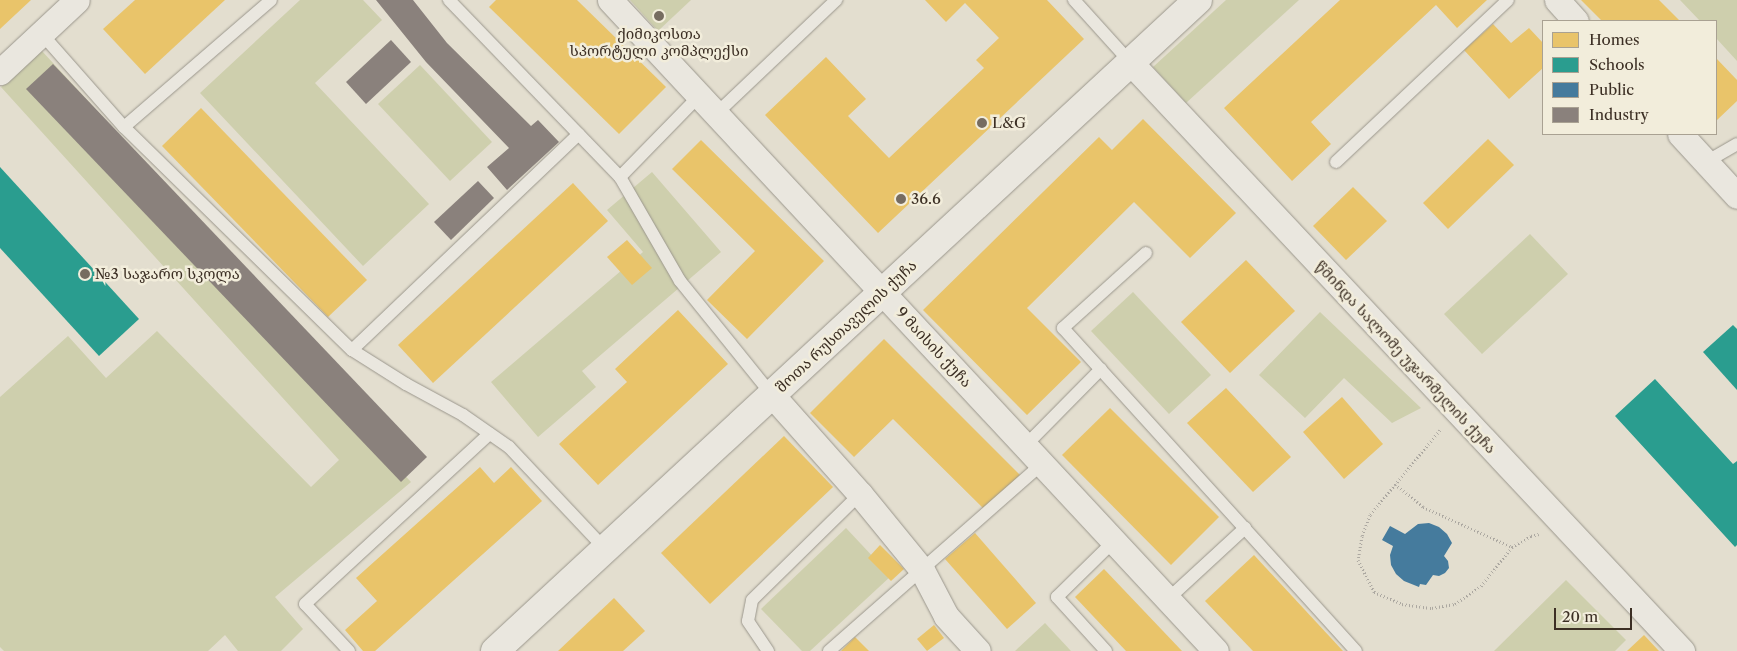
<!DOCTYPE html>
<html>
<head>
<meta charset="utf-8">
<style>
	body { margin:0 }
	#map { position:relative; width:1737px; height:651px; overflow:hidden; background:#e3decf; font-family:"Libre Caslon Text","Noto Serif Georgian",serif }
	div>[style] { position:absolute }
	.green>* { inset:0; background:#cecfad }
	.homes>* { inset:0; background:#e9c46a }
	.schools>* { inset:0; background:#2a9d8f }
	.public>* { inset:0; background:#457b9d }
	.industry>* { inset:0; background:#8a817c }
	.path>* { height:3px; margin-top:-1.5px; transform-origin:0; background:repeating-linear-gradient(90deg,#aca8a1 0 1px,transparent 0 3.5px) }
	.roads { filter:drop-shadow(0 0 1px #9a968c) drop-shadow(0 0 1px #9a968c) }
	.service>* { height:12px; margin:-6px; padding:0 6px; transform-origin:6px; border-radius:6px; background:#eae7df }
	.minor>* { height:25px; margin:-12.5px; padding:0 12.5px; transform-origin:12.5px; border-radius:12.5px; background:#eae7df }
	.tertiary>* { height:28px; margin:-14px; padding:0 14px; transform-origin:14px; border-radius:14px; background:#eae7df }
	.dots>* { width:14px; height:14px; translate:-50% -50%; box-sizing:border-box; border:2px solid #f2eddb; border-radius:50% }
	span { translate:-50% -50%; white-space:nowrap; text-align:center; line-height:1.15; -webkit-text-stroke:5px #f2eddb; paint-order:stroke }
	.poi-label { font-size:15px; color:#3c2f24 }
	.left { translate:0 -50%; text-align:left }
	.street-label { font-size:15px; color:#3c2f24 }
	.legend { position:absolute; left:1542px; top:20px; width:175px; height:115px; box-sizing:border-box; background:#f2eddb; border:1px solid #a9a192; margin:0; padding:6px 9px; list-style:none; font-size:15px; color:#3c2f24 }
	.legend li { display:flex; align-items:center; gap:10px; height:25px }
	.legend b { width:25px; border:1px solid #a9a192 }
	.scale { position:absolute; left:1554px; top:608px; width:78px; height:22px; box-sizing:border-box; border:2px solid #3c2f24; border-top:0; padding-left:6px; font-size:15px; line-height:18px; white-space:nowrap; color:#3c2f24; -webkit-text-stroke:4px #f2eddb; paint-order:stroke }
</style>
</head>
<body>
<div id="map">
	<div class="green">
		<div style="clip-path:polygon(300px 0,363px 0,382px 20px,315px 83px,429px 204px,363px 266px,200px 93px)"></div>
		<div style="clip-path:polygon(630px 0,691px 0,658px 31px)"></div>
		<div style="clip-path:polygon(1226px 0,1299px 0,1186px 103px,1153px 67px)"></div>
		<div style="clip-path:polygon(1680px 0,1737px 0,1737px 61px,1716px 38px,1716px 21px,1700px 21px)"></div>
		<div style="clip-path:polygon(41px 50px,114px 129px,99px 149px,411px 482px,275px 597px,303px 629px,281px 651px,238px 651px,225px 635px,208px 651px,4px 651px,0 647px,0 397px,68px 336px,106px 378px,157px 331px,311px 487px,339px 460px,1px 87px)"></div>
		<div style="clip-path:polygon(420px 65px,492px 142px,450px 181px,378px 104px)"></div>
		<div style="clip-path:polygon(652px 172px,721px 252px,582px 371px,596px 387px,538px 437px,491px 382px,643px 252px,607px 210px)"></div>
		<div style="clip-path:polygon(1530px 234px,1568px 274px,1482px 354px,1444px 314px)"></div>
		<div style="clip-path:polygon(1133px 292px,1211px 375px,1169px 414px,1091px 331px)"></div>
		<div style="clip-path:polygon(1320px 312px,1421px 408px,1392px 423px,1344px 378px,1305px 418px,1259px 375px)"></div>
		<div style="clip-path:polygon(846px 528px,891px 576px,810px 651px,802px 651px,761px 609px)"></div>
		<div style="clip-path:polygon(1566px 580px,1626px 640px,1615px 651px,1494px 651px)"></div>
		<div style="clip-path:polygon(1045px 623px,1071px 651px,1015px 651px)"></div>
	</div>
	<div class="homes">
		<div style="clip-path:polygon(0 0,31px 0,0 29px)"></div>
		<div style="clip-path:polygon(135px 0,225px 0,145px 74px,103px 29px)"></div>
		<div style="clip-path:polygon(496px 0,577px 0,666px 87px,619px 134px,489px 7px)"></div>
		<div style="clip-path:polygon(925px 0,1047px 0,1084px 39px,878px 233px,765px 115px,826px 57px,866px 99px,848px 116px,889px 158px,984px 68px,976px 60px,999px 38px,965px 3px,946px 22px)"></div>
		<div style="clip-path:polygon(1340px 0,1487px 0,1457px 28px,1436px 5px,1311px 122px,1331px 144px,1292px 181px,1224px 108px)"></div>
		<div style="clip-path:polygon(1581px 0,1659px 0,1680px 21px,1602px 21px)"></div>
		<div style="clip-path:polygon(1493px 24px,1511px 43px,1529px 28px,1543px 43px,1543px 68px,1509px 99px,1464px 50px)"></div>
		<div style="clip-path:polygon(1716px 58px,1737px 80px,1737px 101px,1716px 121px)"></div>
		<div style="clip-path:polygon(201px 108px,367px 280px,328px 317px,162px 146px)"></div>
		<div style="clip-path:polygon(1143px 119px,1236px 213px,1190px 258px,1134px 202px,1027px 308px,1081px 362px,1027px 415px,923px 310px,1099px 137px,1112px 150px)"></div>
		<div style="clip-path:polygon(1488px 139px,1514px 165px,1448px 229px,1423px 203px)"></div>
		<div style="clip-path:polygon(701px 140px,824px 261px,747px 339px,707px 300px,755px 251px,672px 169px)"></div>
		<div style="clip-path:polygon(573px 183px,608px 221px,433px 383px,398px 345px)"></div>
		<div style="clip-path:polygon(1353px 187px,1387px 221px,1346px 260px,1313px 226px)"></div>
		<div style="clip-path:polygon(627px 240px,652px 268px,632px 285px,607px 257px)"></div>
		<div style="clip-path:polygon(1246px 260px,1295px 311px,1230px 373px,1181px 322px)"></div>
		<div style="clip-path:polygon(678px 310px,728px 364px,598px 485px,559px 444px,627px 382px,615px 369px)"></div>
		<div style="clip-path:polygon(884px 339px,1020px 475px,985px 510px,893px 419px,854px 457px,810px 413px)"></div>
		<div style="clip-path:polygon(1226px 388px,1291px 457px,1253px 492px,1187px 423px)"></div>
		<div style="clip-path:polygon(1342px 397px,1383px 444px,1344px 479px,1303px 432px)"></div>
		<div style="clip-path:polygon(1110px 408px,1219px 517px,1171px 565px,1062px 455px)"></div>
		<div style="clip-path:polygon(784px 436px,833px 487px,710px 604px,661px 553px)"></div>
		<div style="clip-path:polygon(480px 467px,494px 483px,511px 467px,542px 501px,375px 651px,363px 651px,345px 630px,377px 601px,356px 578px)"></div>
		<div style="clip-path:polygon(975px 533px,1036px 603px,1007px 629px,945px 559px)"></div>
		<div style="clip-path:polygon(880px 545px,904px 569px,891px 581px,868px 558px)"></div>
		<div style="clip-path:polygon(1254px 555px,1343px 651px,1253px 651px,1205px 601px)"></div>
		<div style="clip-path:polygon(1104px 569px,1182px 651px,1126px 651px,1075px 597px)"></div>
		<div style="clip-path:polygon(614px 598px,645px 631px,623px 651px,558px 651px)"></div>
		<div style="clip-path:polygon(934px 625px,944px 638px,927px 651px,917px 639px)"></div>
		<div style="clip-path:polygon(1644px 635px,1659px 651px,1627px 651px)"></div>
		<div style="clip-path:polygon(855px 637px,869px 651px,841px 651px)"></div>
	</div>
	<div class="schools">
		<div style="clip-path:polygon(0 167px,139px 319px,99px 356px,0 248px)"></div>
		<div style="clip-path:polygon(1733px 325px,1737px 329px,1737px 390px,1703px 352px)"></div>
		<div style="clip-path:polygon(1655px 379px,1733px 464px,1737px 461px,1737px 545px,1735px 547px,1615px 416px)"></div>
	</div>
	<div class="public">
		<div style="clip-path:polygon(1429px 523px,1439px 527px,1447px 534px,1452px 543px,1444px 556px,1448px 561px,1449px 568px,1445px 573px,1439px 576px,1433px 575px,1426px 585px,1420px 584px,1419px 587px,1404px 581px,1396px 574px,1391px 565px,1390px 555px,1393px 546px,1382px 540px,1390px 526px,1405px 534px,1418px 524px)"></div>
	</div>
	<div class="industry">
		<div style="clip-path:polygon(376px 0,413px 0,447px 43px,531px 126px,538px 120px,559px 142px,507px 190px,487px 167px,509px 148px,426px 62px)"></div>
		<div style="clip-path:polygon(391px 40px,411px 62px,366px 104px,346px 82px)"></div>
		<div style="clip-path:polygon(53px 64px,427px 457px,401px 482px,26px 89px)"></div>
		<div style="clip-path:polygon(478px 181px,494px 198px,451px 240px,434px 222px)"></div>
	</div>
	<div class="path">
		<div style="left:1440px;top:430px;width:110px;rotate:129.5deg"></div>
		<div style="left:1370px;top:515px;width:22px;rotate:111deg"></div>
		<div style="left:1362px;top:536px;width:24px;rotate:99deg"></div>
		<div style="left:1358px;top:560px;width:36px;rotate:63deg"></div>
		<div style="left:1374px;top:592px;width:30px;rotate:23deg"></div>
		<div style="left:1402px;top:604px;width:30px;rotate:8deg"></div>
		<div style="left:1432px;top:608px;width:23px;rotate:-10deg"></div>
		<div style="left:1455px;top:604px;width:32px;rotate:-35deg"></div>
		<div style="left:1481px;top:586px;width:50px;rotate:-51.5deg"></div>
		<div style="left:1512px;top:547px;width:22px;rotate:-30deg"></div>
		<div style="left:1531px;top:536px;width:8px;rotate:-14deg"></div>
		<div style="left:1395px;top:484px;width:36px;rotate:39deg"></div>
		<div style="left:1423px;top:507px;width:98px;rotate:24.2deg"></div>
	</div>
	<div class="roads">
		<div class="service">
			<div style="left:449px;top:0;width:246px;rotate:46deg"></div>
			<div style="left:620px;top:177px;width:120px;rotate:60deg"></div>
			<div style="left:680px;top:281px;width:146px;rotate:51.1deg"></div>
			<div style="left:1074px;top:0;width:85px;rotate:47.9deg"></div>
			<div style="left:41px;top:33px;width:125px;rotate:48.6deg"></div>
			<div style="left:124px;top:127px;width:319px;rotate:44.4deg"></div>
			<div style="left:352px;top:350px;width:64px;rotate:32.2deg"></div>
			<div style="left:406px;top:384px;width:65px;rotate:28.5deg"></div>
			<div style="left:463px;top:415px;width:56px;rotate:34.8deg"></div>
			<div style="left:509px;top:447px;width:140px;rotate:46.7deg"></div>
			<div style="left:716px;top:114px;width:166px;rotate:-43.5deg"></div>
			<div style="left:124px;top:127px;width:194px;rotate:-40.8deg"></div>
			<div style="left:1336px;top:162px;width:236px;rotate:-43.3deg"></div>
			<div style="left:1706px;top:162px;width:36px;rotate:-30deg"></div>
			<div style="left:620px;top:177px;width:113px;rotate:-45.7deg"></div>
			<div style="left:1146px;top:253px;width:112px;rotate:137.9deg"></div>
			<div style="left:1063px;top:328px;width:436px;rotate:47.8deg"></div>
			<div style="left:352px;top:350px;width:313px;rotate:-43.6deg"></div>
			<div style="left:1025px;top:446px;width:108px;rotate:-45.4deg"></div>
			<div style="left:1168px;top:599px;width:105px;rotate:-42.7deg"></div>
			<div style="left:349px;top:651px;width:64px;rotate:-133.1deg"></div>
			<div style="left:305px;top:604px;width:251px;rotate:-42.7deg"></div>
			<div style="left:768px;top:651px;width:36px;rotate:-124deg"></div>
			<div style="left:748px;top:621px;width:21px;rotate:-79deg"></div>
			<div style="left:752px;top:600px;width:151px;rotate:-44.5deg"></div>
			<div style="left:829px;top:651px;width:283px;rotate:-41.3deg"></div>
			<div style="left:1106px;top:651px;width:73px;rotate:-132.2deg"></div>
			<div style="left:1057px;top:597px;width:80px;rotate:-44.5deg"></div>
		</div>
		<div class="minor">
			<div style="left:610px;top:0;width:889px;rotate:47.05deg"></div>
			<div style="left:1557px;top:0;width:28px;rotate:48deg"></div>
			<div style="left:1131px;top:63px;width:806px;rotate:46.86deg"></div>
			<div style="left:0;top:72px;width:105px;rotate:-43.1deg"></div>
			<div style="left:1680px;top:134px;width:84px;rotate:47.4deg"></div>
			<div style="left:772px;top:395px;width:132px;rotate:48.4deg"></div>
			<div style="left:860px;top:494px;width:98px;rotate:50.8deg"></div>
			<div style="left:922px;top:570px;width:52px;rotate:62.4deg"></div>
			<div style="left:946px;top:616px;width:47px;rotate:47.6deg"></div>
		</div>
		<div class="tertiary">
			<div style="left:495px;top:651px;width:958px;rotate:-42.8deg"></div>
		</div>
	</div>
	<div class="dots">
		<div style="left:659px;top:16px;background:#766c60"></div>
		<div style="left:982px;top:123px;background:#766c60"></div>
		<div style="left:901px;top:199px;background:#766c60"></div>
		<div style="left:85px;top:274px;background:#766c60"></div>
	</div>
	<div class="poi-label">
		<span style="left:659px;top:42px">ქიმიკოსთა<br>სპორტული კომპლექსი</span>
		<span class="left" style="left:992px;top:123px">L&amp;G</span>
		<span class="left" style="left:911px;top:199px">36.6</span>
		<span class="left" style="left:95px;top:274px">№3 საჯარო სკოლა</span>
	</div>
	<div class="street-label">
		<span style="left:846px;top:326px;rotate:-43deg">შოთა რუსთაველის ქუჩა</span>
		<span style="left:934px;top:347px;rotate:47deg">9 მაისის ქუჩა</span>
		<span style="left:1406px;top:357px;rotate:47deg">წმინდა სალომე უჯარმელის ქუჩა</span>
	</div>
	<ul class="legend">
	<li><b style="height:14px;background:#e9c46a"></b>Homes</li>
	<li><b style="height:14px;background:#2a9d8f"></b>Schools</li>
	<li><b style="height:14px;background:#457b9d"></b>Public</li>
	<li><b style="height:14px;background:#8a817c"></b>Industry</li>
	</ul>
	<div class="scale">20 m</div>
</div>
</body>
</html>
